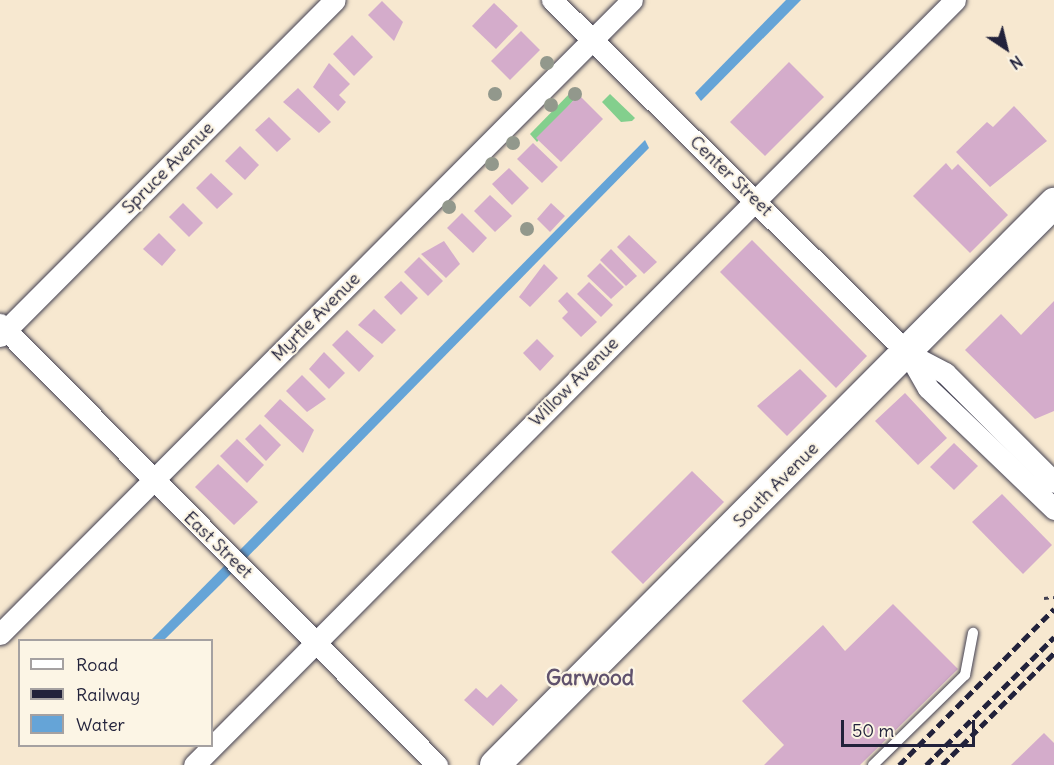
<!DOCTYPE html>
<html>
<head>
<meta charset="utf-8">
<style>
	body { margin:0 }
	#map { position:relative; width:1054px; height:765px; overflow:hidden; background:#f7e8d0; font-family:Delius,sans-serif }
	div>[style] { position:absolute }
	.green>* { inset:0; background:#83cf8d }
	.water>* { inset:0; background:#65a4d7 }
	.building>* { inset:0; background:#d4accb }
	.path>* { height:3px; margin-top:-1.5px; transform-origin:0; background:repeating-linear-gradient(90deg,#424051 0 4.5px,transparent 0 9px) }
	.roads { filter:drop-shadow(0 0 2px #424051) drop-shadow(0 0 2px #424051) }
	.lane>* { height:10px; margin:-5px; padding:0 5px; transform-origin:5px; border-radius:5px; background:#fff }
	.street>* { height:21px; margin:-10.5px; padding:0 10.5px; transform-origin:10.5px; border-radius:10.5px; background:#fff }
	.secondary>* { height:30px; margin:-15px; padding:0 15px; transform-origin:15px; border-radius:15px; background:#fff }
	.rail>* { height:4.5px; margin-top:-2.25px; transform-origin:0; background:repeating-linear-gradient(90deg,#22223b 0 9px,transparent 0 13.5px) }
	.trees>* { width:14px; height:14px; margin:-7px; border-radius:50%; background:#92988c }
	span { translate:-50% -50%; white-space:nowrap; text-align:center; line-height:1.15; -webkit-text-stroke:4.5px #fcf5e5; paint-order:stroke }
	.street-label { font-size:18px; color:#22223b }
	.quarter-label { font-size:21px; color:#60526d; font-weight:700 }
	.legend { position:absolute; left:18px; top:639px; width:195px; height:108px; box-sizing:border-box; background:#fcf5e5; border:2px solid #a5a1a1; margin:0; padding:8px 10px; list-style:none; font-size:18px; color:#22223b }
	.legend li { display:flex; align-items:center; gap:12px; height:30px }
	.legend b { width:30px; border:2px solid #a5a1a1 }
	.north { position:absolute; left:976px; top:18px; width:60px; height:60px; -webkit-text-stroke:4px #fcf5e5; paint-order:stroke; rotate:145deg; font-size:16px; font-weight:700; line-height:24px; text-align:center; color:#22223b }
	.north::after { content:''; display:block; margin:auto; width:21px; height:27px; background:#22223b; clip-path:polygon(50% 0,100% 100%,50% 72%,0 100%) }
	.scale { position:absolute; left:841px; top:720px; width:134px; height:27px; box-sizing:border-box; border:3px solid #22223b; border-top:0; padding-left:8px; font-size:18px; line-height:21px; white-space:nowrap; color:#22223b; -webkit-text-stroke:4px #fcf5e5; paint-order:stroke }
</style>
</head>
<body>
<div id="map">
	<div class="green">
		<div style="clip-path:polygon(575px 88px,580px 93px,537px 142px,530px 134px)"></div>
		<div style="clip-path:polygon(610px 94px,635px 118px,632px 121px,621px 122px,602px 102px)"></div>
	</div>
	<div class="water">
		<div style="clip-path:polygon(786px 0,801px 0,701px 101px,695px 93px)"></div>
		<div style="clip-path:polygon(645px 140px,649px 148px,221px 584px,164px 640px,151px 640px)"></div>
	</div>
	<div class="building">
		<div style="clip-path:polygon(382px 1px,403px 22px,394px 41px,368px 15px)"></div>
		<div style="clip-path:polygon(494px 3px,518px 26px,496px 49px,472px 26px)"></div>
		<div style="clip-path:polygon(521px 31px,540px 50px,510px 80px,491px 61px)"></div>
		<div style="clip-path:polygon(352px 35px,373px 57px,354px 76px,333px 54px)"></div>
		<div style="clip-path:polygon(789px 62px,824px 97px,765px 156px,730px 122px)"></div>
		<div style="clip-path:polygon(329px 63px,350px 84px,339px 95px,346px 102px,338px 111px,313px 87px)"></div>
		<div style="clip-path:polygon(298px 88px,331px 122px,319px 133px,283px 102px)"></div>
		<div style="clip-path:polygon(579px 95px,603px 119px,561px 162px,536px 138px)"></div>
		<div style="clip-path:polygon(1014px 106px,1047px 141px,990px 187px,956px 152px,987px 122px,993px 127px)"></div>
		<div style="clip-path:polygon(269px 117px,291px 139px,277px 152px,255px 130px)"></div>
		<div style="clip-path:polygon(533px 143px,558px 167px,542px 183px,517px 159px)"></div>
		<div style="clip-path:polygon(240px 146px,259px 165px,245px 180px,225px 161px)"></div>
		<div style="clip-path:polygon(946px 163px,952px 170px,958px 164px,1008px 215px,970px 253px,913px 196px)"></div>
		<div style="clip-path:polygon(509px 168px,529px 188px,512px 205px,492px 184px)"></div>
		<div style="clip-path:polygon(211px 173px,233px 194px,217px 209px,196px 188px)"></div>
		<div style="clip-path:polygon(490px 195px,512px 216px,495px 232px,474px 211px)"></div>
		<div style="clip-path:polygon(183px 203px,203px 223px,189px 237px,169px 217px)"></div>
		<div style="clip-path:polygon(551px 203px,565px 216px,550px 232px,537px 219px)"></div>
		<div style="clip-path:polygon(462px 213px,487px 238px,473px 253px,447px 228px)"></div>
		<div style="clip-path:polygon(159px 233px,176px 250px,162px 266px,143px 249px)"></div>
		<div style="clip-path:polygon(629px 235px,657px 262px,644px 274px,617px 247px)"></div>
		<div style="clip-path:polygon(752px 240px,867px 356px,836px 388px,720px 272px)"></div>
		<div style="clip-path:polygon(444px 241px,460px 264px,446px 278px,421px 254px)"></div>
		<div style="clip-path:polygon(611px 249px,637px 276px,626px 286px,600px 260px)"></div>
		<div style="clip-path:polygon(419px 257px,443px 281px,428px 296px,404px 272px)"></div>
		<div style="clip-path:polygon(600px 263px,624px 287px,611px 299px,587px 276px)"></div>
		<div style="clip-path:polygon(544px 264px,558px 278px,530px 307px,519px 297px)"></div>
		<div style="clip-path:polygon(401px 281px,418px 298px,401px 315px,384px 297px)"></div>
		<div style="clip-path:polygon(589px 282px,613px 305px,601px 317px,577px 294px)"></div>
		<div style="clip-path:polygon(567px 292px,597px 322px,581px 337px,562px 318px,568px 312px,558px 301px)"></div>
		<div style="clip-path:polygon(1054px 301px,1054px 411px,1035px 419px,965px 350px,1001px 314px,1021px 335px)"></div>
		<div style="clip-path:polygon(374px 309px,396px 330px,382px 344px,358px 325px)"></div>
		<div style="clip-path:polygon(347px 330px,374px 356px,359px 372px,332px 345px)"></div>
		<div style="clip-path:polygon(537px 339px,554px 356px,540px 371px,523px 353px)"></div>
		<div style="clip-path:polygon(324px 352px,345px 373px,329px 389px,309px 369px)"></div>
		<div style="clip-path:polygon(800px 369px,827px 396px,787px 436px,757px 406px)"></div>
		<div style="clip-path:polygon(302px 375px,326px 399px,307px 412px,286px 391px)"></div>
		<div style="clip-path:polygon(905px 393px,947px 438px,918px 465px,875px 421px)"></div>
		<div style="clip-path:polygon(280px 399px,314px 430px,303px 453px,264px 416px)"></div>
		<div style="clip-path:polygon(260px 424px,281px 445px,266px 461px,245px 439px)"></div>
		<div style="clip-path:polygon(237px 439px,264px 465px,247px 483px,220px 456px)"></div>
		<div style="clip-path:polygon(954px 443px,978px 466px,954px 490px,930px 467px)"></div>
		<div style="clip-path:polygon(218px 464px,258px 502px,234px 525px,195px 487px)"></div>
		<div style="clip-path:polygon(692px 471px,724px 502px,643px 584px,611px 552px)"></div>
		<div style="clip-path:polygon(1002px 494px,1052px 545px,1023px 574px,972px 522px)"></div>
		<div style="clip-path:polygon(893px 604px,958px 669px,860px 765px,764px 765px,784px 745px,742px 701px,823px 625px,845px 651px)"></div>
		<div style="clip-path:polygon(501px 684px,518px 700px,493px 726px,464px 700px,476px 688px,487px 698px)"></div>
		<div style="clip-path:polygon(1044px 733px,1054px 743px,1054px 765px,1011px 765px)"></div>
	</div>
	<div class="path">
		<div style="left:1044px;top:598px;width:10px;rotate:-6deg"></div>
	</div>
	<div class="roads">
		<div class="lane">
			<div style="left:873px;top:765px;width:129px;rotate:-44.4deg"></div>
			<div style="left:965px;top:675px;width:43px;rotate:-79.2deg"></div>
		</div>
		<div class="street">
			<div style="left:552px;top:0;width:501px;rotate:44.76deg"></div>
			<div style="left:908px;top:353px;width:40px;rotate:60.3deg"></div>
			<div style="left:928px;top:388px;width:175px;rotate:43.8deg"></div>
			<div style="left:0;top:324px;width:621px;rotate:45.26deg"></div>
			<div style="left:0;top:336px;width:474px;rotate:-45.1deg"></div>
			<div style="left:909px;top:354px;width:41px;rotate:27.8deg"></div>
			<div style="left:945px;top:373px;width:154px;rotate:45deg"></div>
			<div style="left:0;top:634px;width:895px;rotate:-45.09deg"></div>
			<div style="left:194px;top:765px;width:1079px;rotate:-45.15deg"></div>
		</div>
		<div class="secondary">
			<div style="left:495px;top:765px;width:793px;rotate:-45.15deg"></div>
		</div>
	</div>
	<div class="rail">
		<div style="left:899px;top:765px;width:220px;rotate:-45.2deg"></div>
		<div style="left:926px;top:765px;width:181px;rotate:-45deg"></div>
		<div style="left:942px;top:765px;width:158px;rotate:-45deg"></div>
	</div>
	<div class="trees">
		<div style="left:547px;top:63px"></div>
		<div style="left:495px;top:94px"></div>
		<div style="left:575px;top:94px"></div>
		<div style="left:551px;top:105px"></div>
		<div style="left:513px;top:143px"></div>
		<div style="left:492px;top:164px"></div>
		<div style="left:449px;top:207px"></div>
		<div style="left:527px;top:229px"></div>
	</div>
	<div class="street-label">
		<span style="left:168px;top:168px;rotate:-45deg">Spruce Avenue</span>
		<span style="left:731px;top:176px;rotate:44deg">Center Street</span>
		<span style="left:316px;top:317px;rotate:-45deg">Myrtle Avenue</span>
		<span style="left:574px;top:382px;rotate:-45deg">Willow Avenue</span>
		<span style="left:776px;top:485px;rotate:-45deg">South Avenue</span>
		<span style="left:218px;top:545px;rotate:44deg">East Street</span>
	</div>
	<div class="quarter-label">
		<span style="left:590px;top:678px">Garwood</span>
	</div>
	<ul class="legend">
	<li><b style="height:8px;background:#fff"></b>Road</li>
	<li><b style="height:8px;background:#22223b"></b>Railway</li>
	<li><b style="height:16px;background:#65a4d7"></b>Water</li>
	</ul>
	<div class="north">N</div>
	<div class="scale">50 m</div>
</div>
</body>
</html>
